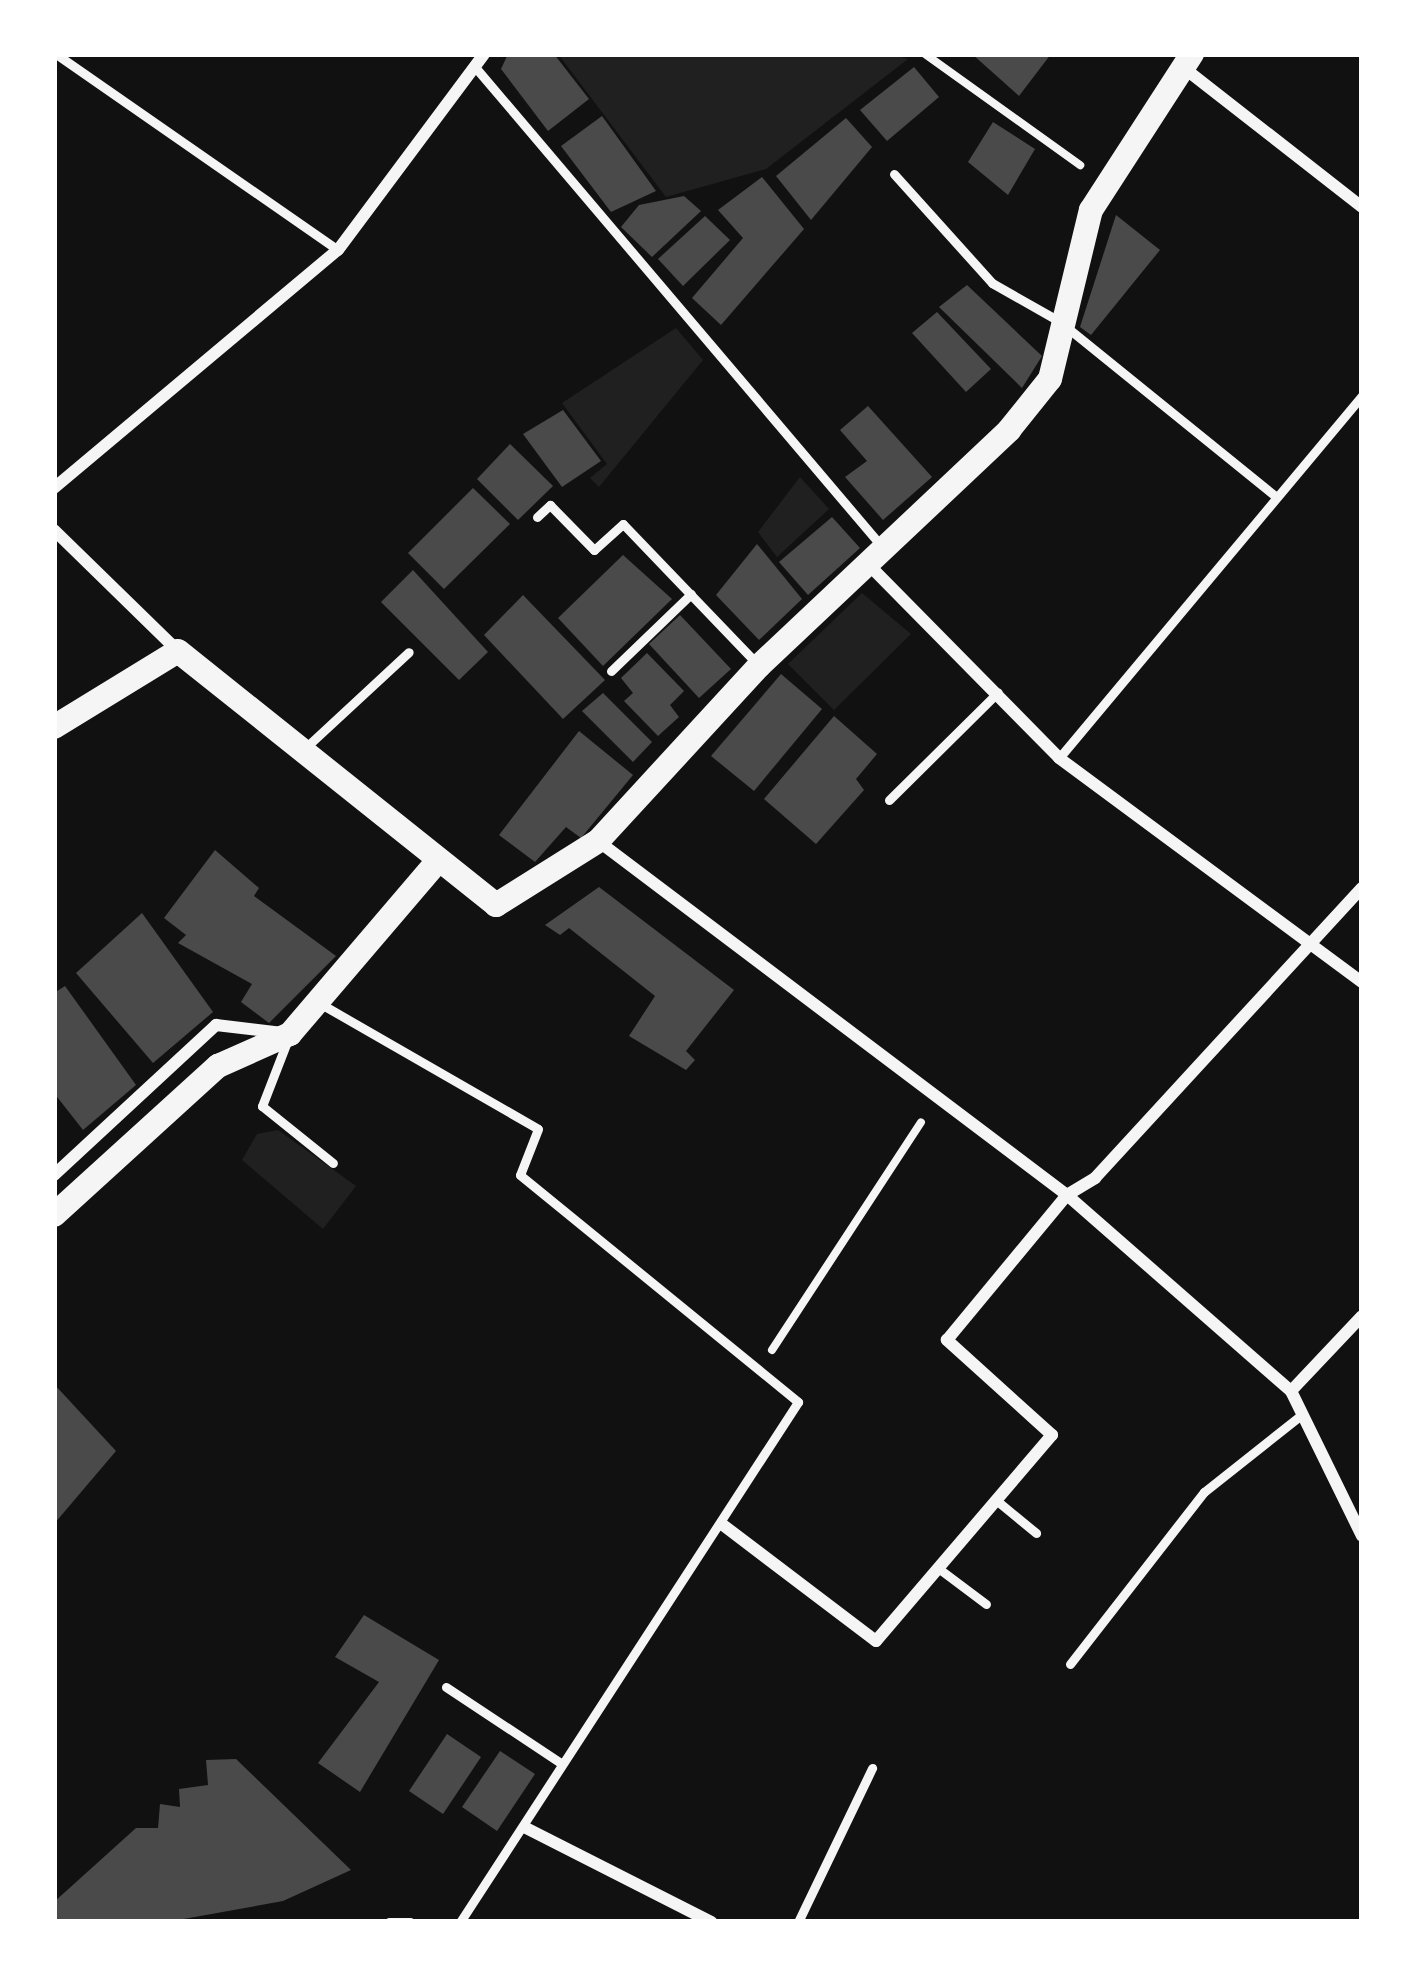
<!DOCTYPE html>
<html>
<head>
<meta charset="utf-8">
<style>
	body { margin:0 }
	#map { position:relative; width:1416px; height:1976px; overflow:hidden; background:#111; font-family:"Sofia Sans Condensed",sans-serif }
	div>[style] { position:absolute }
	.green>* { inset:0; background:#202020 }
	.building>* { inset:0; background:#4a4a4a }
	.path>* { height:8px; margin:-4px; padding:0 4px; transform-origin:4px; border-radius:4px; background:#f5f5f5 }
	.service>* { height:9px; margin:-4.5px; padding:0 4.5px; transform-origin:4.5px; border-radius:4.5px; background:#f5f5f5 }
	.minor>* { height:12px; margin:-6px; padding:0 6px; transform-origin:6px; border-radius:6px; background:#f5f5f5 }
	.secondary>* { height:24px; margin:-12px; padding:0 12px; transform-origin:12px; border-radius:12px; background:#f5f5f5 }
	span { translate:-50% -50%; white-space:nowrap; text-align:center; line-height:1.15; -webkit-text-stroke:10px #fff; paint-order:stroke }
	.frame { position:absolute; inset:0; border:57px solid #fff; pointer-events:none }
</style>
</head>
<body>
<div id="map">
	<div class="green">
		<div style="clip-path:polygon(558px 54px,890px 54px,908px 59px,766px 169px,666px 197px)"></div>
		<div style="clip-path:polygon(676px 328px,703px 360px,599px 487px,590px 478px,607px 464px,562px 403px)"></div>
		<div style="clip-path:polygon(800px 477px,829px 509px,777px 557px,758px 532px)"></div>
		<div style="clip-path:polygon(862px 593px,911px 634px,834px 710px,788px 664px)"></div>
		<div style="clip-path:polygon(278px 1130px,356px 1186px,323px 1229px,242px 1160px,257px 1134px)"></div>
	</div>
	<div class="building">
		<div style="clip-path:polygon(508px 54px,554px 54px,589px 99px,548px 131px,501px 69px)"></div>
		<div style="clip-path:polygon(972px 54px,1051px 54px,1019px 96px)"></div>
		<div style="clip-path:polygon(914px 67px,939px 97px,887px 141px,860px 110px)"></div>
		<div style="clip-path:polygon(602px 116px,656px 191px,611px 212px,561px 146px)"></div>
		<div style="clip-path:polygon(846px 118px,872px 147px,811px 220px,776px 176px)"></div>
		<div style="clip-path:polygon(993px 122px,1035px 149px,1008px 195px,968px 162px)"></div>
		<div style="clip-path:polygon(762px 177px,804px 229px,721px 325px,692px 298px,743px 238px,718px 210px)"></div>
		<div style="clip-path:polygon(684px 196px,701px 211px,652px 257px,621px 227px,639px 205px)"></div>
		<div style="clip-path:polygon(1116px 215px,1160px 250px,1091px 335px,1080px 327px)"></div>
		<div style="clip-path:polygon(705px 216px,730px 240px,683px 286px,658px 259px)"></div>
		<div style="clip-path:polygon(967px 285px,1042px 356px,1022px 388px,939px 307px)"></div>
		<div style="clip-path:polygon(937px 312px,991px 369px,966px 392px,912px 333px)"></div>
		<div style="clip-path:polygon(868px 406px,932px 477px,883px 520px,845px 477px,867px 461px,840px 430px)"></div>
		<div style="clip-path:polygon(563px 410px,601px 461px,562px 487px,523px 434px)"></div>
		<div style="clip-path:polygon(510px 444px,553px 486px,518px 520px,477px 479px)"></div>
		<div style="clip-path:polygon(473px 488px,510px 524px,444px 589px,408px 553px)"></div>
		<div style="clip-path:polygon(832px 517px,860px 548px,808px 595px,779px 562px)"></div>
		<div style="clip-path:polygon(757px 544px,802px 599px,759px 640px,716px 595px)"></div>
		<div style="clip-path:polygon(623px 555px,672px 599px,603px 666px,558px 618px)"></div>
		<div style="clip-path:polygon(413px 570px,488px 652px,459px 680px,381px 602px)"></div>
		<div style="clip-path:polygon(523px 595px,605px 680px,563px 719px,484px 635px)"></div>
		<div style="clip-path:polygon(680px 615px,731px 669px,699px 698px,649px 644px)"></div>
		<div style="clip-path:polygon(647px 653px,684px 691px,670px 705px,679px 717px,658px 736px,624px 701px,633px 693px,621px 678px)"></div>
		<div style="clip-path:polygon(781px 674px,822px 709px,754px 791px,711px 756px)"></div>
		<div style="clip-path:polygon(603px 693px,652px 742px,633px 762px,582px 711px)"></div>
		<div style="clip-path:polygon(834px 716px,877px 754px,856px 779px,864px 790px,816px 844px,764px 799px)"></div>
		<div style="clip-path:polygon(579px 731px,633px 775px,581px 838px,566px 827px,535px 862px,499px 835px)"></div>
		<div style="clip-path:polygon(215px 850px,259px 888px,254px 896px,336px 956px,269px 1023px,241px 1002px,252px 984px,178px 943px,186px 935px,164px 918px)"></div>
		<div style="clip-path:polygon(599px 887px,734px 990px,686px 1051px,695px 1060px,686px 1070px,629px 1036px,655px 996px,569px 928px,560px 935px,545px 925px)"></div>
		<div style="clip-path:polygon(142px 913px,213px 1012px,153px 1063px,76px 973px)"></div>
		<div style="clip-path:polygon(65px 986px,136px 1085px,83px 1130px,54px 1093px,54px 993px)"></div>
		<div style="clip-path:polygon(54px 1384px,116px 1451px,54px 1524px)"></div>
		<div style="clip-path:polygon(364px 1615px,439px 1660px,360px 1792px,318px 1763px,379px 1682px,335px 1657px)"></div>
		<div style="clip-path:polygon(447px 1734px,481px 1757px,443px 1814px,409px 1791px)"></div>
		<div style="clip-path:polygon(500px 1751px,535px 1774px,497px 1831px,462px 1807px)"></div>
		<div style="clip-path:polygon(236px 1759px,351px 1870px,283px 1901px,167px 1922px,54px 1922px,54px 1902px,136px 1828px,158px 1828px,160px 1804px,180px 1807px,179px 1789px,208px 1785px,206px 1760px)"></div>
	</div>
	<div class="path">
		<div style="left:925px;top:54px;width:191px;rotate:35.6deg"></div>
		<div style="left:772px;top:1350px;width:272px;rotate:-56.8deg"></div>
	</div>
	<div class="service">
		<div style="left:56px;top:54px;width:343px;rotate:34.8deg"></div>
		<div style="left:475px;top:67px;width:631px;rotate:49.69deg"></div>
		<div style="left:894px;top:174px;width:147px;rotate:48deg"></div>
		<div style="left:992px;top:283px;width:77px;rotate:29.6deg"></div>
		<div style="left:1059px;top:321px;width:279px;rotate:39deg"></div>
		<div style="left:537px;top:517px;width:18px;rotate:-43deg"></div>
		<div style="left:550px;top:505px;width:63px;rotate:45.6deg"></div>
		<div style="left:594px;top:550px;width:39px;rotate:-42deg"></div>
		<div style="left:623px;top:524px;width:197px;rotate:46.2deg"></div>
		<div style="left:611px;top:671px;width:111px;rotate:-43.9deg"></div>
		<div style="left:303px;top:750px;width:144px;rotate:-42.8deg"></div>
		<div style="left:1059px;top:758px;width:473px;rotate:-50.1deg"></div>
		<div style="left:889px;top:800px;width:153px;rotate:-44.7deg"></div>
		<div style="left:321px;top:1004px;width:250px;rotate:29.9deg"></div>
		<div style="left:538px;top:1129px;width:49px;rotate:111.4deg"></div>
		<div style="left:520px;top:1175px;width:359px;rotate:39.2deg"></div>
		<div style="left:798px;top:1402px;width:620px;rotate:123.02deg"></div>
		<div style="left:288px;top:1039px;width:72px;rotate:111.2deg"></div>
		<div style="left:262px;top:1106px;width:91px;rotate:38.8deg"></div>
		<div style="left:996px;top:1500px;width:52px;rotate:39.5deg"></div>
		<div style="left:938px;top:1568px;width:60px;rotate:36.9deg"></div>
		<div style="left:1070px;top:1664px;width:218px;rotate:-52.1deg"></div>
		<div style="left:1204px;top:1492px;width:122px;rotate:-38.4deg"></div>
		<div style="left:446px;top:1687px;width:138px;rotate:33.5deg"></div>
		<div style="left:389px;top:1922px;width:21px"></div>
		<div style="left:798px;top:1922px;width:171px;rotate:-64.3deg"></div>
	</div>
	<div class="minor">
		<div style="left:1184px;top:68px;width:226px;rotate:38deg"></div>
		<div style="left:54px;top:488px;width:371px;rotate:-40deg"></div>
		<div style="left:338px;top:250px;width:244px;rotate:-53.3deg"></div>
		<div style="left:54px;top:530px;width:172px;rotate:44.3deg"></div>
		<div style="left:867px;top:563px;width:274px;rotate:45.4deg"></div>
		<div style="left:1059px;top:758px;width:377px;rotate:36.5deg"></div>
		<div style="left:598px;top:841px;width:588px;rotate:37.05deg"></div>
		<div style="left:1067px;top:1195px;width:298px;rotate:41.2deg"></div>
		<div style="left:1291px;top:1391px;width:161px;rotate:63.9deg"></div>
		<div style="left:54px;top:1175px;width:221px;rotate:-42.8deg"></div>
		<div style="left:216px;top:1025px;width:67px;rotate:6.8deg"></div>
		<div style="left:1291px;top:1391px;width:103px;rotate:-46.6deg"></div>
		<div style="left:723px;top:1525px;width:192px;rotate:37.2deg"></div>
		<div style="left:876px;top:1641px;width:271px;rotate:-49.5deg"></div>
		<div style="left:1052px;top:1435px;width:142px;rotate:-137.9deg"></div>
		<div style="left:947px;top:1340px;width:188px;rotate:-50.4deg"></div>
		<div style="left:1067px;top:1195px;width:33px;rotate:-31deg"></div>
		<div style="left:1095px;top:1178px;width:394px;rotate:-47.4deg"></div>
		<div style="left:526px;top:1828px;width:208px;rotate:26.9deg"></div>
	</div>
	<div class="secondary">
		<div style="left:54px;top:727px;width:145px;rotate:-31.5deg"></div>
		<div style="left:178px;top:651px;width:407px;rotate:38.6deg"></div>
		<div style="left:496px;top:905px;width:120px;rotate:-32.1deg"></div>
		<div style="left:598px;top:841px;width:238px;rotate:-47.4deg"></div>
		<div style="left:759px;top:666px;width:344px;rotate:-43.3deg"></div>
		<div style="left:1009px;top:430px;width:65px;rotate:-51.2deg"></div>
		<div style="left:1050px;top:379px;width:174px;rotate:-76.4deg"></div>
		<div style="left:1091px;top:210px;width:186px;rotate:-57.1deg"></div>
		<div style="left:54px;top:1215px;width:222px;rotate:-42.3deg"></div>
		<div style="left:218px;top:1066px;width:79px;rotate:-24deg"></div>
		<div style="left:290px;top:1034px;width:225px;rotate:-49.5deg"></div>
	</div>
	<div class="frame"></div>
</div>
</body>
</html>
